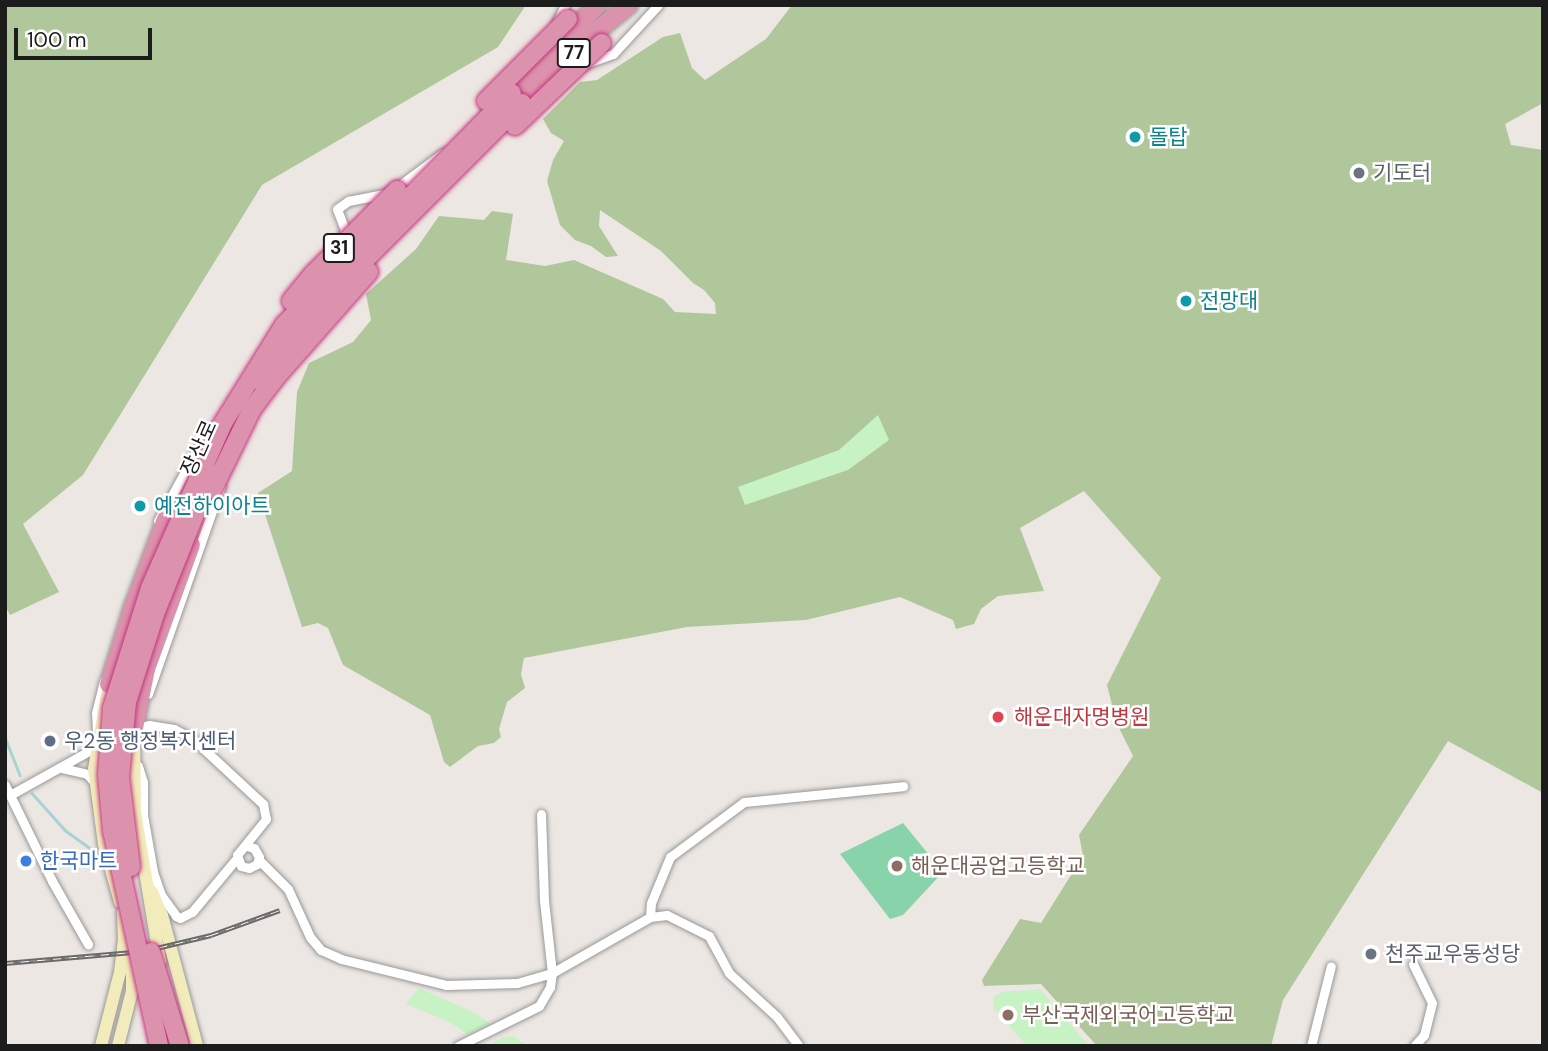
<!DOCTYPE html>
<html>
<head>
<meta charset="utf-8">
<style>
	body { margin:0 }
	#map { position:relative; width:1548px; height:1051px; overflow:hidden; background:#ece7e2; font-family:"DM Sans","Noto Sans KR",sans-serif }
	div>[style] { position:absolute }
	.forest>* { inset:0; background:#b0c79b }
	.park>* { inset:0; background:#c7f2c3 }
	.pitch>* { inset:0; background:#88d3a9 }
	.stream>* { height:2.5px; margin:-1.25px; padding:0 1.25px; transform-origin:1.25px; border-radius:1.25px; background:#a7d3d5 }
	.roads { filter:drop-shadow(0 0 2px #999) drop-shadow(0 0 2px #999) }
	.street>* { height:9px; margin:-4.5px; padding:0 4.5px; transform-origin:4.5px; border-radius:4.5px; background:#fff }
	.secondary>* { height:12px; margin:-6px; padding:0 6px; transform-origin:6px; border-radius:6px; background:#f2ebbb }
	.highway>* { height:18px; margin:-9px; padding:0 9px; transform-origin:9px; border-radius:9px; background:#dc92ac }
	.rail>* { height:5px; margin-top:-2.5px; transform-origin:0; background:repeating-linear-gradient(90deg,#fff 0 8px,#6a6a6a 0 16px); box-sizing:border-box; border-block:2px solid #6a6a6a }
	.bridges { filter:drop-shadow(0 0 2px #c3367f) drop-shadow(0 0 2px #c3367f) }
	.highway-bridge>* { height:18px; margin:-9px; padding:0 9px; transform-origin:9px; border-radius:9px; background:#dc92ac }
	.dots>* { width:19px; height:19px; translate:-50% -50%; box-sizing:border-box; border:4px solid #fff; border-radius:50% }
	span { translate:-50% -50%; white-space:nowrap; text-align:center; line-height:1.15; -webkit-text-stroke:5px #fff; paint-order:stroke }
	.shield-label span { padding:2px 5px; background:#fff; border:2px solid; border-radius:5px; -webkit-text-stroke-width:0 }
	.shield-label { font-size:19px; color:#1c1c1c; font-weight:700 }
	.culture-label { font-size:21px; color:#0d838f }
	.left { translate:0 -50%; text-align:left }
	.worship-label { font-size:21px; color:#5b616d }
	.street-label { font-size:21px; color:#1c1c1c }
	.health-label { font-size:21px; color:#be3a42 }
	.service-label { font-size:21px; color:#4e5e75 }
	.shop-label { font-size:21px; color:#366cbe }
	.education-label { font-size:21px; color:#785e54 }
	.frame { position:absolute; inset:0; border:7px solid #1c1c1c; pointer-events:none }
	.scale { position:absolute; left:14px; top:28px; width:138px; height:32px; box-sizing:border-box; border:4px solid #1c1c1c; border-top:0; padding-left:9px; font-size:21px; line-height:24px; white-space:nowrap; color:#1c1c1c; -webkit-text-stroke:5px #fff; paint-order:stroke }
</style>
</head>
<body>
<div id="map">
	<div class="forest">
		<div style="clip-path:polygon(5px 5px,526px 5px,498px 47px,262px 185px,83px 475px,23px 524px,59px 592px,10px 615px,5px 605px)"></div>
		<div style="clip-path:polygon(792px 5px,1543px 7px,1543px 103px,1505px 124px,1511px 145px,1543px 150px,1543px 793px,1448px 741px,1283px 1000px,1271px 1046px,1097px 1046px,1041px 984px,984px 986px,982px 980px,1020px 919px,1041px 923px,1083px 856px,1079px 835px,1133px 756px,1117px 724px,1107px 685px,1161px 578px,1084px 491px,1020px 528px,1044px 591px,998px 596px,981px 609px,974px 624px,956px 629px,953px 620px,900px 597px,806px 620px,687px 627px,524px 658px,521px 674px,525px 688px,507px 702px,499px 729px,501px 737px,494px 743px,478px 746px,450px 767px,444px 762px,430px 715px,343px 665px,328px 628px,318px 623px,302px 627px,258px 493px,292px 471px,297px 392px,309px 363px,353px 342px,371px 320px,366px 294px,416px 249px,439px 216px,484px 220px,492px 211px,513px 214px,506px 260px,545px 266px,574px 260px,663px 299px,675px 312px,716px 314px,715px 303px,704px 290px,693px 283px,661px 251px,600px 210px,599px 226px,618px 256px,606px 257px,591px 246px,575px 240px,560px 225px,547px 181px,553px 160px,564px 141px,551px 133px,543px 119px,580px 82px,597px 80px,663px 37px,680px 33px,692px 68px,705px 80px,766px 39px)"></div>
	</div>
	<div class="park">
		<div style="clip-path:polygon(878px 415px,889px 440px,848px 470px,745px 505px,738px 487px,839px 450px)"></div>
		<div style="clip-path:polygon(419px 988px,477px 1014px,491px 1024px,468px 1035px,450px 1022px,406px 1004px)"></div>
		<div style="clip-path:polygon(1040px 989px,1089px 1046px,1027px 1046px,993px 1007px,993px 997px,1003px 992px)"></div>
		<div style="clip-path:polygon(513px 1036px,527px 1046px,488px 1046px,502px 1038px)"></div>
	</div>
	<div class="pitch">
		<div style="clip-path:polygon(903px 823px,943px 872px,903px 915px,890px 919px,840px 854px)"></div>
	</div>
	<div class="stream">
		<div style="left:5px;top:737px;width:41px;rotate:68.5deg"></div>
		<div style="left:32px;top:793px;width:50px;rotate:48.3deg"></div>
		<div style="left:65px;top:830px;width:32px;rotate:36deg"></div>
	</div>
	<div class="roads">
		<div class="street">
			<div style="left:557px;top:22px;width:19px;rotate:-65deg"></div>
			<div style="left:585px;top:64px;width:30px;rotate:-20deg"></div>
			<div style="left:613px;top:54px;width:67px;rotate:-47.4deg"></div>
			<div style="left:342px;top:239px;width:9px;rotate:-72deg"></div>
			<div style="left:345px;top:230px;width:22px;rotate:-111deg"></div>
			<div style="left:337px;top:209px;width:14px;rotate:-36deg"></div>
			<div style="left:348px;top:201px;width:42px;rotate:-11deg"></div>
			<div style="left:389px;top:193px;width:67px;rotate:-36.5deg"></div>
			<div style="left:158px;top:521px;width:77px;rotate:-61.4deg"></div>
			<div style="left:195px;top:453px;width:31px;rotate:-53deg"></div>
			<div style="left:148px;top:694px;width:220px;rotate:-70.7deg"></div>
			<div style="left:134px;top:728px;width:15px;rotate:-11deg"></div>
			<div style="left:149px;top:725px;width:25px;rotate:9deg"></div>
			<div style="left:174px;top:729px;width:21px;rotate:28deg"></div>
			<div style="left:193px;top:739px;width:96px;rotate:42.9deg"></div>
			<div style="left:263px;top:804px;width:15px;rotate:79deg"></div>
			<div style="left:266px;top:819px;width:46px;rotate:128.9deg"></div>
			<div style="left:237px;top:855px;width:12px;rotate:70deg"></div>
			<div style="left:241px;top:866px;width:8px;rotate:14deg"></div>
			<div style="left:249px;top:868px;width:9px;rotate:-27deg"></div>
			<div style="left:257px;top:864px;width:7px;rotate:-74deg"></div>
			<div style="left:259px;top:857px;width:10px;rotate:-119deg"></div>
			<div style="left:254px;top:848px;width:7px;rotate:-164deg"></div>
			<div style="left:97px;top:731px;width:18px;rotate:-93deg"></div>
			<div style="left:96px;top:713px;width:34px;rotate:-76deg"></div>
			<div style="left:138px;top:766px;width:17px;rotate:73deg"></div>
			<div style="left:143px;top:782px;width:33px;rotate:90deg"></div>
			<div style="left:143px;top:815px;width:58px;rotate:80deg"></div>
			<div style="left:153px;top:872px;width:24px;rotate:71deg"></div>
			<div style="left:161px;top:895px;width:26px;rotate:54deg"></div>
			<div style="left:176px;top:916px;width:4px;rotate:27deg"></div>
			<div style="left:180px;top:918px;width:13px;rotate:-27deg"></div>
			<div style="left:192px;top:912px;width:70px;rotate:-50.2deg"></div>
			<div style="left:62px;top:768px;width:26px;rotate:13deg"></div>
			<div style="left:87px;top:774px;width:12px;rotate:48deg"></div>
			<div style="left:5px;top:785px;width:107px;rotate:63.9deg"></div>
			<div style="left:52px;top:881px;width:73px;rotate:60.3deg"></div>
			<div style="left:10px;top:795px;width:103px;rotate:-29.1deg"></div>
			<div style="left:259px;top:860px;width:41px;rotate:45deg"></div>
			<div style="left:288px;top:889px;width:53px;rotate:65.4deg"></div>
			<div style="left:310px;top:937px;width:17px;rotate:50deg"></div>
			<div style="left:321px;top:950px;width:22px;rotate:24deg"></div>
			<div style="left:341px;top:959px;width:108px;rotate:13.9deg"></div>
			<div style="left:446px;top:985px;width:71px;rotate:-1.6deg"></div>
			<div style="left:517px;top:983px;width:36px;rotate:-16deg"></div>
			<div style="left:552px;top:973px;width:113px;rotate:-29.7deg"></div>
			<div style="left:650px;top:917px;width:17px;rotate:-7deg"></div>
			<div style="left:667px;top:915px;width:47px;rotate:26.6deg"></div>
			<div style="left:709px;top:936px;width:42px;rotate:61.6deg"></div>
			<div style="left:729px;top:973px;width:65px;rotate:42.5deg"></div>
			<div style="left:777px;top:1017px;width:36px;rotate:53deg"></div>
			<div style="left:650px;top:917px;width:14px;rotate:-86deg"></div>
			<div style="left:651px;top:903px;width:50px;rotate:-67.6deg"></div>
			<div style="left:670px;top:857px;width:92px;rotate:-36.6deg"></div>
			<div style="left:744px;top:802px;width:160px;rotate:-5.7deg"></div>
			<div style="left:1413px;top:964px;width:43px;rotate:64deg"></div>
			<div style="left:1432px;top:1003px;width:33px;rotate:104deg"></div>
			<div style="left:1424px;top:1035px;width:15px;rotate:132deg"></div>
			<div style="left:458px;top:1046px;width:90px;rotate:-26.3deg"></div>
			<div style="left:539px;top:1006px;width:22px;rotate:-60deg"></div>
			<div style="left:550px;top:987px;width:14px;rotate:-82deg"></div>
			<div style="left:552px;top:973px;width:73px;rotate:-96.3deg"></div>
			<div style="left:544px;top:900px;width:86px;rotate:-92deg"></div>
			<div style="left:1311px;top:1046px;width:82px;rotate:-76deg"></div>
		</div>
		<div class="secondary">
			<div style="left:109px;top:684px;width:86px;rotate:100deg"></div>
			<div style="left:94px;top:769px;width:76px;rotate:82.4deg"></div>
			<div style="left:104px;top:844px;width:60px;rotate:74.6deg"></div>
			<div style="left:134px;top:728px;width:84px;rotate:89.3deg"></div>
			<div style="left:135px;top:812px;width:152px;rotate:80.5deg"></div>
			<div style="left:152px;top:892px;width:25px;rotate:67deg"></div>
			<div style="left:162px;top:915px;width:136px;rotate:75deg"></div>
			<div style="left:101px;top:1046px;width:76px;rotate:-75.6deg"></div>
			<div style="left:120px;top:972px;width:31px;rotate:-83deg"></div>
			<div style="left:124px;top:941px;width:29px;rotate:-92deg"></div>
			<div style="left:118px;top:1046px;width:57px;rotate:-75.7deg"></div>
			<div style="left:132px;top:991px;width:37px;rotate:-90deg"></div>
			<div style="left:168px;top:1046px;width:21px;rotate:-76deg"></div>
		</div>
		<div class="highway">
			<div style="left:512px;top:93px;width:122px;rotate:-46deg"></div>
			<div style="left:522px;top:103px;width:105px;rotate:-43.8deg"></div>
			<div style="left:598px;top:30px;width:40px;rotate:-39deg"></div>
			<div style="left:109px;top:684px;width:77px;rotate:-72.7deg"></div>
			<div style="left:132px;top:610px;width:97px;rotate:-69.5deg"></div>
			<div style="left:134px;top:728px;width:60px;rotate:-78.5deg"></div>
			<div style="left:146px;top:669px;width:132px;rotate:-70.1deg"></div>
		</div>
	</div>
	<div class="rail">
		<div style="left:5px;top:963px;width:140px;rotate:-4.9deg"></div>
		<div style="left:144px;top:951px;width:69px;rotate:-13.4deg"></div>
		<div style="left:211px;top:935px;width:73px;rotate:-19.9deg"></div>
	</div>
	<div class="bridges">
		<div class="highway-bridge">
			<div style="left:486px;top:101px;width:116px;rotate:-45deg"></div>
			<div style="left:515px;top:126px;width:120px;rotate:-43.7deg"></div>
			<div style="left:291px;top:301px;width:35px;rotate:-51deg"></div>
			<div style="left:313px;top:274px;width:119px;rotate:-45deg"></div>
			<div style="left:260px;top:381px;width:102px;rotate:-51.3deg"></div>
			<div style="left:324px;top:301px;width:280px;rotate:-45deg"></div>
			<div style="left:213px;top:489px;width:89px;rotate:-64deg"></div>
			<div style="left:252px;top:409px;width:41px;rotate:-52.9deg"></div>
			<div style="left:277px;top:376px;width:139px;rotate:-48.5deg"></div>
			<div style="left:131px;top:867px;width:91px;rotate:-97deg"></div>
			<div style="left:120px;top:777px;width:75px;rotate:-84.7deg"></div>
			<div style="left:127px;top:702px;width:92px;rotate:-72.3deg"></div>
			<div style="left:155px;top:614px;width:151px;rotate:-68.2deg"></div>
			<div style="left:151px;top:952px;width:98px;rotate:72.9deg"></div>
			<div style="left:159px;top:1046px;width:221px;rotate:-102.3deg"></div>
			<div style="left:112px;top:830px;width:55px;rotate:-95.2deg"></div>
			<div style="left:107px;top:775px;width:67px;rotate:-85.7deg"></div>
			<div style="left:112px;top:708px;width:126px;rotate:-72.4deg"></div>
			<div style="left:150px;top:588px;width:180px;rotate:-66.1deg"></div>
			<div style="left:223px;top:423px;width:115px;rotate:-58.1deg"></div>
			<div style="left:284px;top:325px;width:325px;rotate:-45.5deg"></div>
		</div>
	</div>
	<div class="dots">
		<div style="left:1135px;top:137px;background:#0f9aa8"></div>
		<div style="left:1359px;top:173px;background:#6b7280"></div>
		<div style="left:1186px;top:301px;background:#0f9aa8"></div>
		<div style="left:140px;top:506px;background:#0f9aa8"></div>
		<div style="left:998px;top:717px;background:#e0444e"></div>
		<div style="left:50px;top:741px;background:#5c6f8a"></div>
		<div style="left:26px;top:861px;background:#3f7fe0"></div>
		<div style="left:897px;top:866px;background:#8d6e63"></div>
		<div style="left:1371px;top:954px;background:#6b7280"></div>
		<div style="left:1008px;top:1015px;background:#8d6e63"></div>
	</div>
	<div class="shield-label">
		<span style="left:574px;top:53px">77</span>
		<span style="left:339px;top:248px">31</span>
	</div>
	<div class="culture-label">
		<span class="left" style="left:1149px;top:137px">돌탑</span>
		<span class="left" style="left:1200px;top:301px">전망대</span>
		<span class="left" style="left:154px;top:506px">예전하이아트</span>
	</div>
	<div class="worship-label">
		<span class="left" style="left:1373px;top:173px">기도터</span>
		<span class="left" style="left:1385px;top:954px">천주교우동성당</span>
	</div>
	<div class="street-label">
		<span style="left:199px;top:448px;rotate:-66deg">장산로</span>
	</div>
	<div class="health-label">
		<span class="left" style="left:1014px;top:717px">해운대자명병원</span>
	</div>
	<div class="service-label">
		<span class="left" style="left:64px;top:741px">우2동 행정복지센터</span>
	</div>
	<div class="shop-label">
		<span class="left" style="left:40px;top:861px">한국마트</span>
	</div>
	<div class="education-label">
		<span class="left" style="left:911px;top:866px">해운대공업고등학교</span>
		<span class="left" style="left:1022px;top:1015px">부산국제외국어고등학교</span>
	</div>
	<div class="frame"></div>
	<div class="scale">100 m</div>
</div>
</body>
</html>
